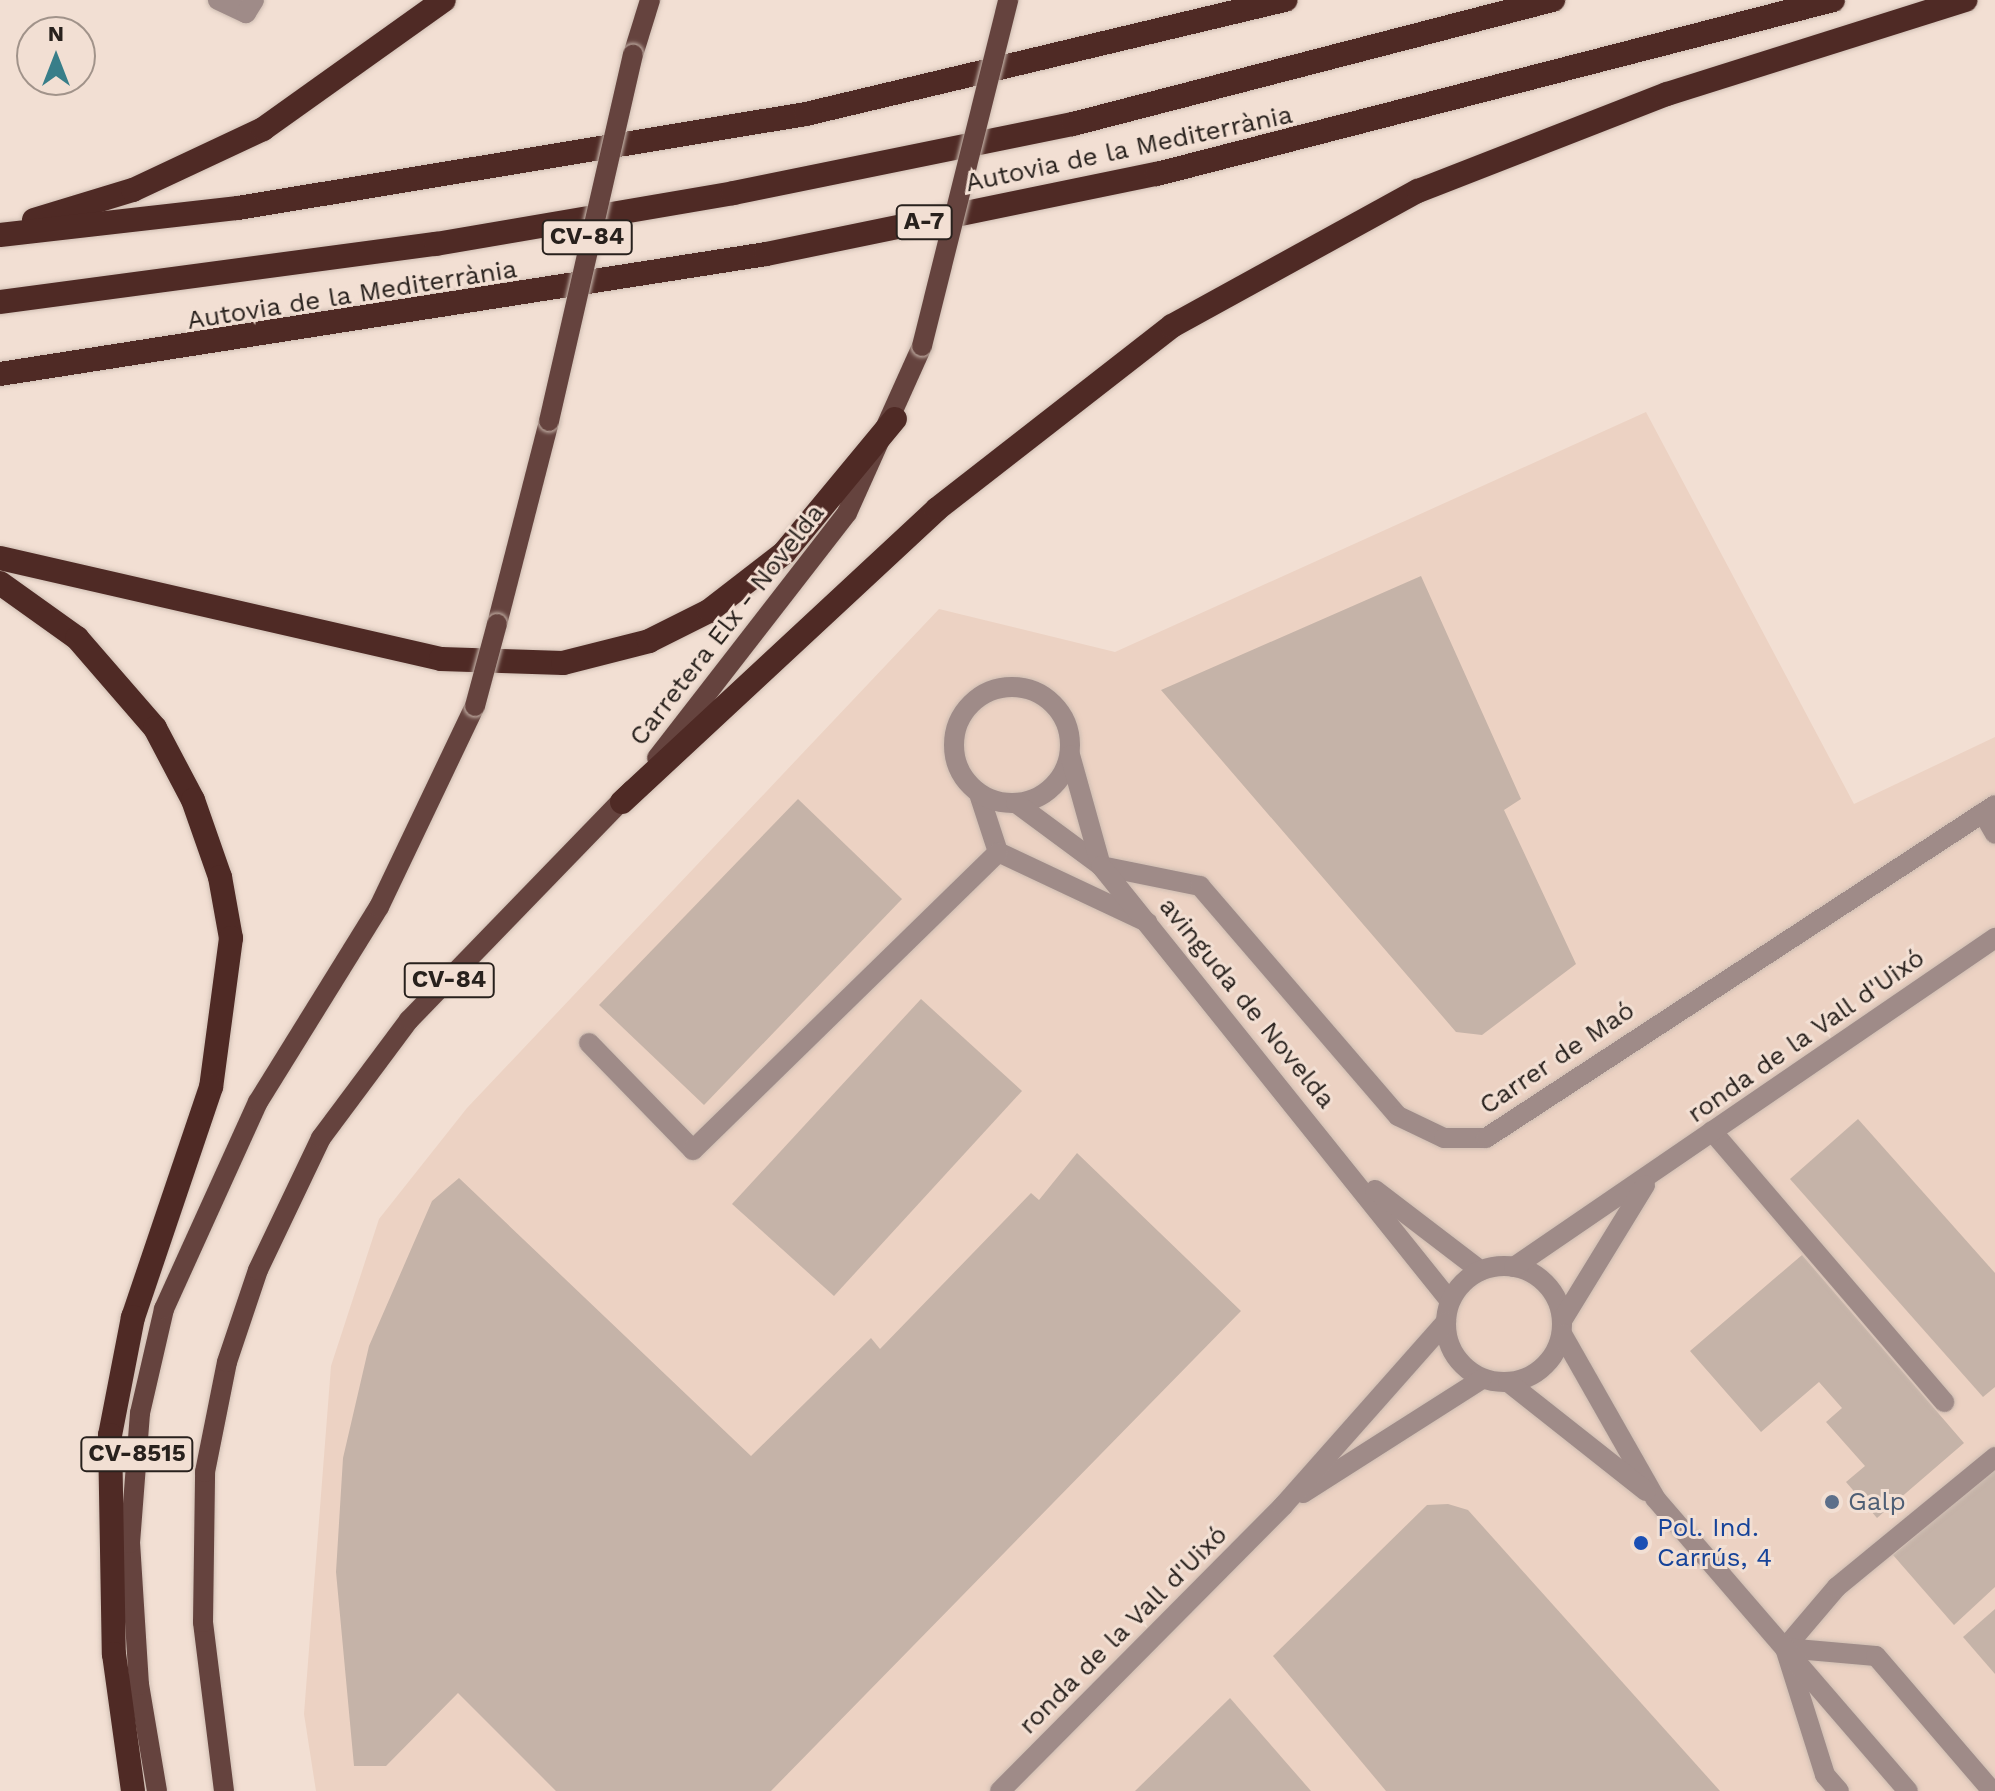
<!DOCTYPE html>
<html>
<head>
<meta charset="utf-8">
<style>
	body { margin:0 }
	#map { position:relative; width:1995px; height:1791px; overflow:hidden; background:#f2dfd3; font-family:"Work Sans",sans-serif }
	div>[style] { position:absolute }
	.built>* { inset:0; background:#ecd2c3 }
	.building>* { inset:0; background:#c5b3a8 }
	.roads { filter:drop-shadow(0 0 2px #cebdb2) drop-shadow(0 0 2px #cebdb2) }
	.lane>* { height:20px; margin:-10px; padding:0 10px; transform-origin:10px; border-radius:10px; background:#9f8b88 }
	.street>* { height:20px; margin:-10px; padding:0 10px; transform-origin:10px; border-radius:10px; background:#9f8b88 }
	.street>.ring { margin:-10px; padding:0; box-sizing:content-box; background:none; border:20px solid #9f8b88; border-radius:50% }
	.primary>* { height:20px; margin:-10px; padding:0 10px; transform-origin:10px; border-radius:10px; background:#65433e }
	.highway>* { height:24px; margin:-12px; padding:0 12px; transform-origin:12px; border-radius:12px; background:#4f2a25 }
	.bridges { filter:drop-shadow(0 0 2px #cebdb2) drop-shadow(0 0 2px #cebdb2) }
	.primary-bridge>* { height:20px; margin:-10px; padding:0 10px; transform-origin:10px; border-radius:10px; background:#65433e }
	.dots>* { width:22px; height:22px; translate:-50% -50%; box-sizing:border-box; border:4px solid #f2dfd3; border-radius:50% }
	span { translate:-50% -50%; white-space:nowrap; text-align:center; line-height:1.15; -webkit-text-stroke:6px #f2dfd3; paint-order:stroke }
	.shield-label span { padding:2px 6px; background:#f2dfd3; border:2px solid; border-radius:6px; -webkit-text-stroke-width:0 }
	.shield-label { font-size:24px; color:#28211d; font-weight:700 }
	.street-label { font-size:26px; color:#28211d }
	.service-label { font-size:26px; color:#4e5e75 }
	.left { translate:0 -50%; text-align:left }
	.transit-label { font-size:26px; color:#164399 }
	.north { position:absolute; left:16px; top:16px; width:80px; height:80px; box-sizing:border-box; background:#f2dfd3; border:2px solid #a1938a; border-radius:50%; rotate:0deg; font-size:22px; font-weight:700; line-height:32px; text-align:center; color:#28211d }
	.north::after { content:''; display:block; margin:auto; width:28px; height:36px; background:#387e89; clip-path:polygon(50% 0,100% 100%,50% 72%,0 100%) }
</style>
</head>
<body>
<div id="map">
	<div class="built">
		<div style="clip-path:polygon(1646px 412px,1854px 804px,1995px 737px,1995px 1791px,316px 1791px,304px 1714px,331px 1366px,379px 1219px,467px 1108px,939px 609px,1115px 652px)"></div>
	</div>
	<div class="building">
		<div style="clip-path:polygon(1421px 576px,1521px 799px,1504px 810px,1576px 964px,1482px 1035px,1456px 1032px,1161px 690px)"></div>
		<div style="clip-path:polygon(798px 799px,902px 899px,704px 1105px,599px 1005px)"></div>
		<div style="clip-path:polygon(921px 999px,1022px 1091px,834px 1296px,732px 1204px)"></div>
		<div style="clip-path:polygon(1858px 1119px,1995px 1273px,1995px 1387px,1983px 1397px,1790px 1179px)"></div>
		<div style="clip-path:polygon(1077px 1153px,1241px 1311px,771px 1791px,556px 1791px,458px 1693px,386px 1766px,354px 1766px,336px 1572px,343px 1458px,369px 1346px,432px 1201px,459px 1178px,751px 1456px,871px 1338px,880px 1349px,1031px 1193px,1039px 1200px)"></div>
		<div style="clip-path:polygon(1802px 1255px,1964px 1443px,1877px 1518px,1846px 1482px,1865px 1466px,1826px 1422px,1842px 1408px,1819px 1382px,1761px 1432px,1690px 1351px)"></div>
		<div style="clip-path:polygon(1995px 1468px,1995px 1587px,1954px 1625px,1893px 1555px)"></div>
		<div style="clip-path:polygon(1448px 1504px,1468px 1510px,1720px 1791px,1386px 1791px,1273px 1656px,1427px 1505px)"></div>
		<div style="clip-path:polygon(1995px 1609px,1995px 1674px,1963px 1637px)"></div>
		<div style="clip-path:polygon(1230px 1698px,1311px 1791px,1135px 1791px)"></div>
	</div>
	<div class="roads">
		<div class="lane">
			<div style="left:979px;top:794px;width:61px;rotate:71.9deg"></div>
			<div style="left:998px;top:852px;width:165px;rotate:25.2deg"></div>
			<div style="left:589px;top:1043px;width:149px;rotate:45.8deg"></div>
			<div style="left:693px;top:1150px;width:426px;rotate:-44.3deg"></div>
			<div style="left:1712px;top:1131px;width:357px;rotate:49.4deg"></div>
			<div style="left:1785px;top:1648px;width:80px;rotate:-49.6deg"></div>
			<div style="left:1837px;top:1587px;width:205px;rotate:-39.4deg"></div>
			<div style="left:1785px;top:1648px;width:91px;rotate:5deg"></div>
			<div style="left:1876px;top:1656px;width:178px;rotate:49.3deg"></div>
			<div style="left:1785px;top:1648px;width:133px;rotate:72.5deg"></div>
			<div style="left:1825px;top:1775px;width:21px;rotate:49deg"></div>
		</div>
		<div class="street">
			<div style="left:218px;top:0;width:31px;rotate:25deg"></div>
			<div style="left:246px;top:13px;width:15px;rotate:-58deg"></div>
			<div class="ring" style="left:954px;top:687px;width:96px;height:96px"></div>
			<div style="left:1016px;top:803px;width:106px;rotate:36.5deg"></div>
			<div style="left:1101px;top:866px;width:115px;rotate:-105.6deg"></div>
			<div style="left:1983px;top:813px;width:24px;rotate:60deg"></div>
			<div style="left:1101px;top:866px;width:101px;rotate:11.4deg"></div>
			<div style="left:1200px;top:886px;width:303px;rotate:49.3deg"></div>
			<div style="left:1398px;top:1116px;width:51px;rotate:25.6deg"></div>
			<div style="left:1444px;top:1138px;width:42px"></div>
			<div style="left:1486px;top:1138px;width:608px;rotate:-33.19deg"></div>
			<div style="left:1101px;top:866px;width:558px;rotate:51.26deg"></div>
			<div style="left:1375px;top:1190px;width:133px;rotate:37.4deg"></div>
			<div class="ring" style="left:1446px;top:1266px;width:96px;height:96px"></div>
			<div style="left:1514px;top:1267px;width:583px;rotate:-34.37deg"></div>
			<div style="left:1563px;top:1319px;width:157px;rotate:-58.5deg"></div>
			<div style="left:1562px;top:1334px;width:189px;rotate:60.4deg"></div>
			<div style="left:1655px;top:1498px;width:387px;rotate:49.2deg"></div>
			<div style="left:1508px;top:1382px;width:176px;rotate:38.3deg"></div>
			<div style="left:1303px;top:1493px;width:212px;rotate:-32.5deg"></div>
			<div style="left:1000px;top:1791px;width:402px;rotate:-45.2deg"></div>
			<div style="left:1283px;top:1506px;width:246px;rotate:-48.5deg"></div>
		</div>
		<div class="primary">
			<div style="left:633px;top:55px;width:58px;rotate:-72.8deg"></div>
			<div style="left:497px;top:624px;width:210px;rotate:-75.6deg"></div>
			<div style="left:657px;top:758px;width:310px;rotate:-52.2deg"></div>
			<div style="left:847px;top:513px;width:183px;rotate:-65.8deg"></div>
			<div style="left:157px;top:1791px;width:108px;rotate:-99.6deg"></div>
			<div style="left:139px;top:1685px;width:142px;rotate:-93.6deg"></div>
			<div style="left:130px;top:1543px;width:130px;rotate:-85.6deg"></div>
			<div style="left:140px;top:1413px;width:107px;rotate:-77deg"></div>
			<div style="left:164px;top:1309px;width:227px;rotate:-65.6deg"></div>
			<div style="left:258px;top:1102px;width:229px;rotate:-58.2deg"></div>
			<div style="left:379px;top:907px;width:223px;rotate:-64.5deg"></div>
			<div style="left:224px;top:1791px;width:170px;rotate:-97.1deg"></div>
			<div style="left:203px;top:1622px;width:150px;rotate:-89.2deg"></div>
			<div style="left:205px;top:1472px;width:112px;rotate:-78.7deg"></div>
			<div style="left:227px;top:1362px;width:97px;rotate:-71.4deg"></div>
			<div style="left:258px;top:1270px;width:146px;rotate:-64.5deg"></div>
			<div style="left:321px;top:1138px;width:147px;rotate:-53.3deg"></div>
			<div style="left:409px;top:1020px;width:320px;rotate:-45.9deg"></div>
		</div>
		<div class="highway">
			<div style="left:34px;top:220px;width:103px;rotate:-16.9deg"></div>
			<div style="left:133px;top:190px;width:144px;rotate:-25.1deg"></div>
			<div style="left:263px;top:129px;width:222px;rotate:-35.5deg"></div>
			<div style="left:0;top:235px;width:240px;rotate:-6.5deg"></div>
			<div style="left:238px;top:208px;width:576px;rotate:-9.4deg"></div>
			<div style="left:806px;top:114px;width:493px;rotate:-13.4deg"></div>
			<div style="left:0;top:302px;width:440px;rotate:-7.6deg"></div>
			<div style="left:436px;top:244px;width:301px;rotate:-9.7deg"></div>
			<div style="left:733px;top:193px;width:347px;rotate:-11.5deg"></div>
			<div style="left:1073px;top:124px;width:496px;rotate:-14.5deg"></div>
			<div style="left:0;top:374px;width:775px;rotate:-8.9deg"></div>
			<div style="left:766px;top:254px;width:399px;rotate:-11.6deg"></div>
			<div style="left:1157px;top:174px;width:698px;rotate:-14.43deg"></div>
			<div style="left:0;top:558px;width:452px;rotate:12.9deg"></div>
			<div style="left:441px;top:659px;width:122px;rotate:1.9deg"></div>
			<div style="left:563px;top:663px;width:89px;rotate:-14.3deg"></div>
			<div style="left:649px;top:641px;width:67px;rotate:-26.6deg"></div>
			<div style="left:709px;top:611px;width:95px;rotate:-37.7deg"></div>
			<div style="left:784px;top:553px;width:174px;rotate:-50.4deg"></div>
			<div style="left:0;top:583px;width:95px;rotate:35.5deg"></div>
			<div style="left:77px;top:638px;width:119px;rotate:49.1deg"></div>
			<div style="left:155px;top:728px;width:81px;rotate:62.2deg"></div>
			<div style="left:193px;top:800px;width:82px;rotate:70.7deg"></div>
			<div style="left:220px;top:877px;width:62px;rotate:79.8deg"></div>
			<div style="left:231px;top:938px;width:150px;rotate:97.6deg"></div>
			<div style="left:211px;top:1087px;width:243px;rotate:108.7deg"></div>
			<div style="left:133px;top:1317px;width:120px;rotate:101deg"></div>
			<div style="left:110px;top:1435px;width:219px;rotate:89deg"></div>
			<div style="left:114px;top:1654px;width:138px;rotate:82.1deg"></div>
			<div style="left:622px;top:802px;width:430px;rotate:-42.9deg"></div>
			<div style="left:937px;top:509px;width:298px;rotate:-37.9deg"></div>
			<div style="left:1172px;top:326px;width:281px;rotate:-28.8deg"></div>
			<div style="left:1418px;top:191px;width:267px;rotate:-21.3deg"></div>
			<div style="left:1667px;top:94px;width:313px;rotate:-17.5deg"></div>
		</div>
	</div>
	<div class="bridges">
		<div class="primary-bridge">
			<div style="left:922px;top:346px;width:357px;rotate:-76deg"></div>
			<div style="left:549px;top:421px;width:376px;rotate:-77.1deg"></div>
			<div style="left:475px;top:706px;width:85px;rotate:-75deg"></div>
		</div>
	</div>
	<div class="dots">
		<div style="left:1832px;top:1502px;background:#5c6f8a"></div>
		<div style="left:1641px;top:1543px;background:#1a4fb4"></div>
	</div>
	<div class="shield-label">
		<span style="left:924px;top:222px">A-7</span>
		<span style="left:587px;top:237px">CV-84</span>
		<span style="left:449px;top:980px">CV-84</span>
		<span style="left:137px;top:1454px">CV-8515</span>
	</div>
	<div class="street-label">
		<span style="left:1129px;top:149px;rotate:-12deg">Autovia de la Mediterrània</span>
		<span style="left:352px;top:295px;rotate:-9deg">Autovia de la Mediterrània</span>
		<span style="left:727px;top:625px;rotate:-52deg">Carretera Elx - Novelda</span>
		<span style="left:1247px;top:1003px;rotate:51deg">avinguda de Novelda</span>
		<span style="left:1806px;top:1036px;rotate:-35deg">ronda de la Vall d'Uixó</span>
		<span style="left:1557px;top:1058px;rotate:-34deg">Carrer de Maó</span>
		<span style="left:1123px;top:1630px;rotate:-45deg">ronda de la Vall d'Uixó</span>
	</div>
	<div class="service-label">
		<span class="left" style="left:1848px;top:1502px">Galp</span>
	</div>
	<div class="transit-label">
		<span class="left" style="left:1657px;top:1543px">Pol. Ind.<br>Carrús, 4</span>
	</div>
	<div class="north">N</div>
</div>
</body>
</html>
